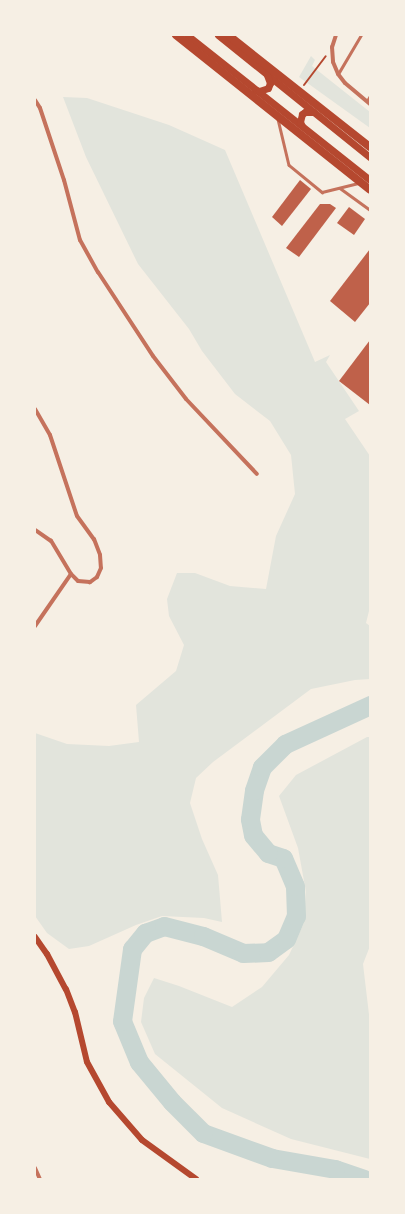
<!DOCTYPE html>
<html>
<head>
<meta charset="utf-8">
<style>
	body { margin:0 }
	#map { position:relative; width:405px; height:1214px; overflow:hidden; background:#f6efe4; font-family:"PT Sans",sans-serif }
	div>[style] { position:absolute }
	.green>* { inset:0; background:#e2e4dc }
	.river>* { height:19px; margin:-9.5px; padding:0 9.5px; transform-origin:9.5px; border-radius:9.5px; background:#c9d6d2 }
	.building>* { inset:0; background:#bf614a }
	.path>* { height:2px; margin:-1px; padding:0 1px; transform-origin:1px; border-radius:1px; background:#b5482f }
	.service>* { height:2.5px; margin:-1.25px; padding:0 1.25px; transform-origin:1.25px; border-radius:1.25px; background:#c5725c }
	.minor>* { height:4px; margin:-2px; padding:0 2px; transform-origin:2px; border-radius:2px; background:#c5725c }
	.secondary>* { height:6px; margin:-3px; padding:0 3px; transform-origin:3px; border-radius:3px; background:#b5482f }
	.primary>* { height:7px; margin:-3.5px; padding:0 3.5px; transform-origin:3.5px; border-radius:3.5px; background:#b5482f }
	.trunk>* { height:8px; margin:-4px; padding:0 4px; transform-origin:4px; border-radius:4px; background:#b5482f }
	span { translate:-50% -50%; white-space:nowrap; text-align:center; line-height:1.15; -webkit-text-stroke:4px #f6efe4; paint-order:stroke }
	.frame { position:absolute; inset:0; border:36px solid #f6efe4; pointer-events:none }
</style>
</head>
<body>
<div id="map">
	<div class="green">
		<div style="clip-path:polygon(311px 56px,315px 60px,312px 66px,370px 112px,370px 128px,299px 77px)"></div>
		<div style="clip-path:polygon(63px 97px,87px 98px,169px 125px,225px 150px,315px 362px,330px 355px,326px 362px,359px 411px,345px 419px,370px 456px,370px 607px,366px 623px,370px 626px,370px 679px,355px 680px,311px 689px,213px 762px,196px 778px,190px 803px,202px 839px,218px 875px,222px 922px,204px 918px,162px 916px,136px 925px,89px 946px,69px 949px,47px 933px,35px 916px,35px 733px,67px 744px,109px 746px,139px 742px,136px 705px,176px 671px,184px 645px,169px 616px,167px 599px,177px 573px,195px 573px,230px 586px,266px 589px,276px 536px,295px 494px,291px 455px,270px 421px,235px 394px,202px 351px,189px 329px,138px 264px,86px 157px)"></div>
		<div style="clip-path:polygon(367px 737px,370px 737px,370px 946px,363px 964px,370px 1023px,370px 1159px,291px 1139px,222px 1108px,155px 1054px,141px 1022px,144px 998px,154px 978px,179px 986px,232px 1007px,262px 987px,289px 955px,304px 923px,306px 892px,298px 848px,279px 796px,296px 775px)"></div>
	</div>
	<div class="river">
		<div style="left:364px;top:1179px;width:31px;rotate:-161deg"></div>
		<div style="left:335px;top:1169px;width:64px;rotate:-170.1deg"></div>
		<div style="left:272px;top:1158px;width:73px;rotate:-160.1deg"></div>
		<div style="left:203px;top:1133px;width:44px;rotate:-135deg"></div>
		<div style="left:172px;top:1102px;width:52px;rotate:-129.5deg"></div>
		<div style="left:139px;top:1062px;width:44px;rotate:-112.5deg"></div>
		<div style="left:122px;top:1021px;width:73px;rotate:-82.1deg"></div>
		<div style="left:132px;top:949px;width:21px;rotate:-51deg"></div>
		<div style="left:145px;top:933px;width:20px;rotate:-20deg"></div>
		<div style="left:164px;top:926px;width:40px;rotate:14.4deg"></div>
		<div style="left:203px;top:936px;width:43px;rotate:23deg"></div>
		<div style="left:243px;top:953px;width:25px;rotate:-2deg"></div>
		<div style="left:268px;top:952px;width:22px;rotate:-36deg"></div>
		<div style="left:286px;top:939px;width:25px;rotate:-67deg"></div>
		<div style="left:296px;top:916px;width:30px;rotate:-92deg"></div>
		<div style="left:295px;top:886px;width:30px;rotate:-113deg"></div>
		<div style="left:283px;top:858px;width:16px;rotate:-162deg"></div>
		<div style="left:268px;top:853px;width:23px;rotate:-130deg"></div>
		<div style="left:253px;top:835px;width:16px;rotate:-101deg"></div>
		<div style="left:250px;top:819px;width:29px;rotate:-82deg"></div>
		<div style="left:254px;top:790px;width:24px;rotate:-71deg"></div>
		<div style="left:262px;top:767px;width:33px;rotate:-45deg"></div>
		<div style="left:285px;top:744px;width:94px;rotate:-24.6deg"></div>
	</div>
	<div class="building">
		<div style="clip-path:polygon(300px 180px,311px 189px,282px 226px,272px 217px)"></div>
		<div style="clip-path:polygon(320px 204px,330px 204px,336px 208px,299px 257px,286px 248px)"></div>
		<div style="clip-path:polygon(349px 207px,365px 219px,354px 235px,337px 223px)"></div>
		<div style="clip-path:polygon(370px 249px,370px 303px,355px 322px,330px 301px)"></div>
		<div style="clip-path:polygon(370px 340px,370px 405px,339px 381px)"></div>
	</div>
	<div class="path">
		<div style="left:304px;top:85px;width:36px;rotate:-53deg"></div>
	</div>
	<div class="service">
		<div style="left:338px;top:74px;width:45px;rotate:-59.5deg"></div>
		<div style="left:367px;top:101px;width:6px;rotate:-59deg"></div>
		<div style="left:278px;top:119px;width:47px;rotate:76.6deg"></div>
		<div style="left:289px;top:165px;width:43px;rotate:39.3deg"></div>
		<div style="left:322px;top:192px;width:38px;rotate:-14deg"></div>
		<div style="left:340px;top:188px;width:37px;rotate:36deg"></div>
	</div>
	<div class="minor">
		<div style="left:336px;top:35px;width:13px;rotate:108deg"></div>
		<div style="left:332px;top:47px;width:15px;rotate:86deg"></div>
		<div style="left:333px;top:62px;width:13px;rotate:67deg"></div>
		<div style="left:338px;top:74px;width:11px;rotate:52deg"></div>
		<div style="left:345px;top:83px;width:33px;rotate:40deg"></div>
		<div style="left:35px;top:100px;width:9px;rotate:58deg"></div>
		<div style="left:40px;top:108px;width:76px;rotate:71.6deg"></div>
		<div style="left:64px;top:180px;width:62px;rotate:75.1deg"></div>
		<div style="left:80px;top:240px;width:37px;rotate:61deg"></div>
		<div style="left:98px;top:272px;width:100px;rotate:56.8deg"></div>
		<div style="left:153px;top:356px;width:54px;rotate:52.5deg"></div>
		<div style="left:186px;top:399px;width:103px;rotate:46.6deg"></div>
		<div style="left:35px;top:409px;width:30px;rotate:60deg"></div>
		<div style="left:50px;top:435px;width:85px;rotate:71.6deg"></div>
		<div style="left:77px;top:516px;width:29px;rotate:54deg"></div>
		<div style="left:94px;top:539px;width:17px;rotate:69deg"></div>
		<div style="left:100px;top:555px;width:13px;rotate:86deg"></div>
		<div style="left:101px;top:568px;width:10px;rotate:114deg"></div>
		<div style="left:97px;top:577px;width:9px;rotate:144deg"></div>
		<div style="left:90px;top:582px;width:12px;rotate:-175deg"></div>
		<div style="left:78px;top:581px;width:10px;rotate:-135deg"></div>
		<div style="left:71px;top:574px;width:39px;rotate:-121deg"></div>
		<div style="left:51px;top:541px;width:19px;rotate:-145deg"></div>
		<div style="left:35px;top:626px;width:63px;rotate:-55.3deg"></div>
		<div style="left:35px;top:1168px;width:12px;rotate:66deg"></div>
	</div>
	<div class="secondary">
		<div style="left:35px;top:937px;width:21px;rotate:55deg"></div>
		<div style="left:47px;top:954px;width:40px;rotate:62deg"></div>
		<div style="left:66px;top:989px;width:25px;rotate:69deg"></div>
		<div style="left:75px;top:1012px;width:51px;rotate:76.5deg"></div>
		<div style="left:87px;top:1062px;width:46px;rotate:61.2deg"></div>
		<div style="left:109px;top:1102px;width:50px;rotate:49deg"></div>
		<div style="left:142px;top:1140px;width:67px;rotate:35.8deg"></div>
	</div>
	<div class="primary">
		<div style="left:187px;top:35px;width:233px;rotate:38.4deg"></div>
		<div style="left:218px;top:35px;width:195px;rotate:38.8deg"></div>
		<div style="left:255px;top:90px;width:4px;rotate:14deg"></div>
		<div style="left:259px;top:91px;width:9px;rotate:-18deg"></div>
		<div style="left:268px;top:88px;width:5px;rotate:-68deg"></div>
		<div style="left:270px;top:83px;width:9px;rotate:-111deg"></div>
		<div style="left:302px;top:126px;width:4px;rotate:-117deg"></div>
		<div style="left:300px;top:122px;width:8px;rotate:-76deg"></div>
		<div style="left:302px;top:114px;width:4px;rotate:-34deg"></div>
		<div style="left:305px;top:112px;width:8px"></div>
	</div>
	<div class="trunk">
		<div style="left:176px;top:35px;width:248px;rotate:38.6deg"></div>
		<div style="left:228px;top:35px;width:181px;rotate:38.3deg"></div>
	</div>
	<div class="frame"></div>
</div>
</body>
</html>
